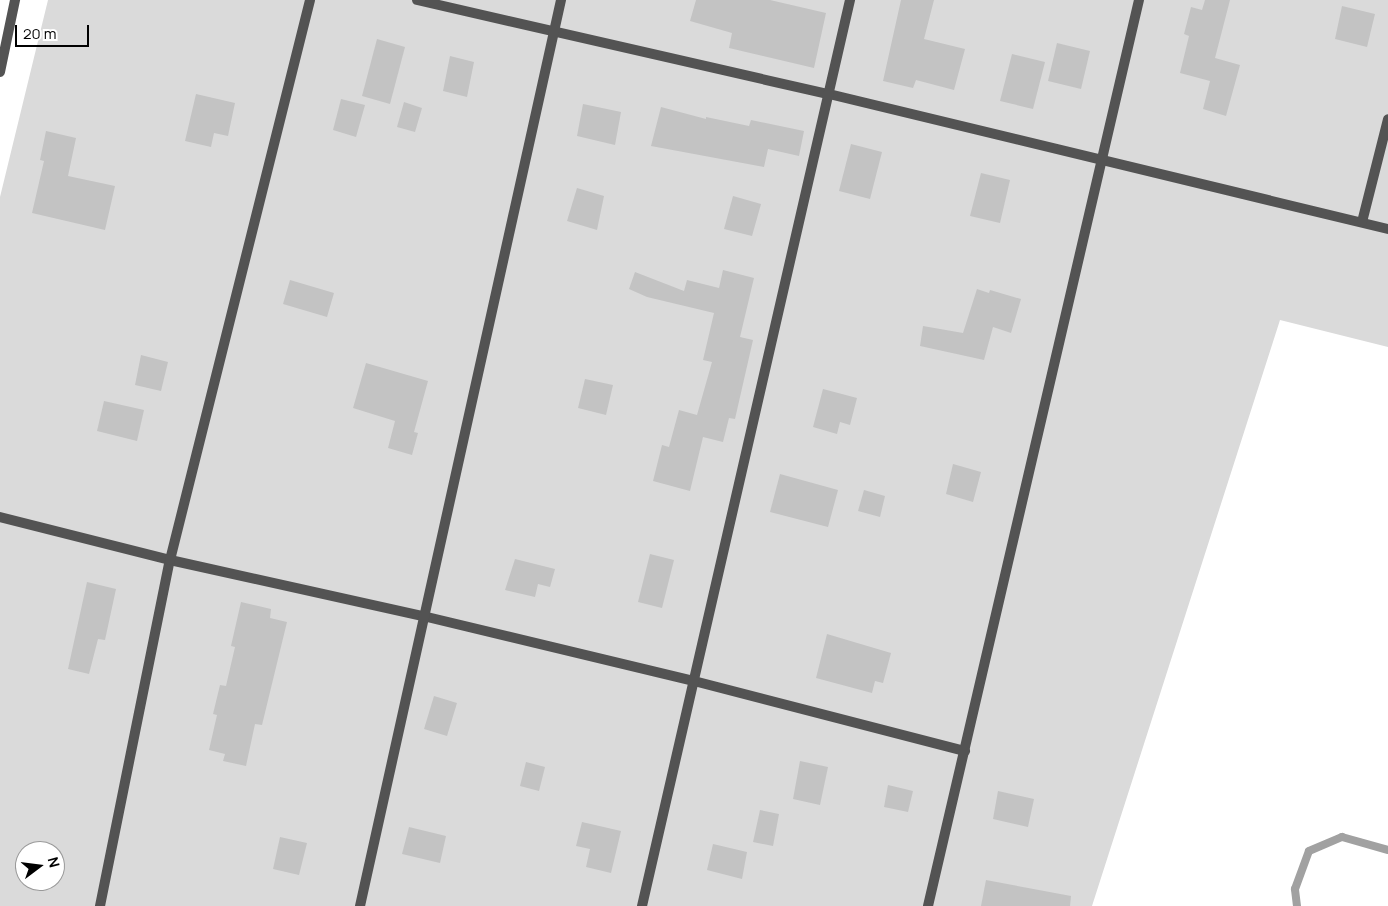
<!DOCTYPE html>
<html>
<head>
<meta charset="utf-8">
<style>
	body { margin:0 }
	#map { position:relative; width:1388px; height:906px; overflow:hidden; background:#fff; font-family:Manrope,sans-serif }
	div>[style] { position:absolute }
	.green>* { inset:0; background:#dadada }
	.stream>* { height:8px; margin:-4px; padding:0 4px; transform-origin:4px; border-radius:4px; background:#a1a1a1 }
	.building>* { inset:0; background:#c3c3c3 }
	.street>* { height:10px; margin:-5px; padding:0 5px; transform-origin:5px; border-radius:5px; background:#535353 }
	span { translate:-50% -50%; white-space:nowrap; text-align:center; line-height:1.15; -webkit-text-stroke:5px #fff; paint-order:stroke }
	.north { position:absolute; left:15px; top:841px; width:50px; height:50px; box-sizing:border-box; background:#fff; border:1px solid #999; border-radius:50%; rotate:75deg; font-size:14px; font-weight:700; line-height:20px; text-align:center; color:#000 }
	.north::after { content:''; display:block; margin:auto; width:18px; height:22px; background:#000; clip-path:polygon(50% 0,100% 100%,50% 72%,0 100%) }
	.scale { position:absolute; left:15px; top:25px; width:74px; height:22px; box-sizing:border-box; border:2px solid #000; border-top:0; padding-left:6px; font-size:15px; line-height:18px; white-space:nowrap; color:#000; -webkit-text-stroke:4px #fff; paint-order:stroke }
</style>
</head>
<body>
<div id="map">
	<div class="green">
		<div style="clip-path:polygon(evenodd,48px 0,1388px 0,1388px 347px,1280px 320px,1092px 906px,0 906px,0 197px,48px 0,25px 851px,55px 851px,55px 881px,25px 881px,25px 851px)"></div>
	</div>
	<div class="stream">
		<div style="left:1297px;top:906px;width:17px;rotate:-97deg"></div>
		<div style="left:1295px;top:889px;width:40px;rotate:-69.8deg"></div>
		<div style="left:1309px;top:851px;width:36px;rotate:-23deg"></div>
		<div style="left:1342px;top:837px;width:48px;rotate:15.8deg"></div>
	</div>
	<div class="building">
		<div style="clip-path:polygon(696px 0,770px 0,826px 13px,814px 68px,729px 48px,732px 33px,690px 21px)"></div>
		<div style="clip-path:polygon(901px 0,934px 0,924px 39px,965px 49px,954px 90px,916px 80px,913px 88px,883px 81px)"></div>
		<div style="clip-path:polygon(1205px 0,1230px 0,1215px 58px,1240px 65px,1226px 116px,1203px 109px,1210px 81px,1180px 73px,1189px 36px,1184px 34px,1191px 7px,1202px 10px)"></div>
		<div style="clip-path:polygon(1342px 6px,1375px 14px,1367px 47px,1335px 39px)"></div>
		<div style="clip-path:polygon(377px 39px,405px 47px,390px 104px,362px 96px)"></div>
		<div style="clip-path:polygon(1057px 43px,1090px 51px,1081px 89px,1048px 81px)"></div>
		<div style="clip-path:polygon(1012px 54px,1045px 62px,1033px 109px,1000px 101px)"></div>
		<div style="clip-path:polygon(450px 56px,474px 62px,467px 97px,443px 91px)"></div>
		<div style="clip-path:polygon(196px 94px,235px 103px,228px 136px,214px 133px,211px 147px,185px 141px)"></div>
		<div style="clip-path:polygon(341px 99px,365px 105px,356px 137px,333px 130px)"></div>
		<div style="clip-path:polygon(404px 102px,422px 108px,415px 132px,397px 127px)"></div>
		<div style="clip-path:polygon(583px 104px,621px 112px,615px 145px,577px 136px)"></div>
		<div style="clip-path:polygon(661px 107px,706px 119px,706px 117px,749px 126px,751px 120px,804px 131px,799px 156px,768px 149px,764px 167px,651px 146px)"></div>
		<div style="clip-path:polygon(46px 131px,76px 138px,68px 176px,115px 186px,105px 230px,32px 213px,44px 161px,40px 160px)"></div>
		<div style="clip-path:polygon(851px 144px,882px 152px,870px 199px,839px 191px)"></div>
		<div style="clip-path:polygon(981px 173px,1010px 180px,1000px 223px,970px 216px)"></div>
		<div style="clip-path:polygon(577px 188px,604px 196px,597px 230px,567px 221px)"></div>
		<div style="clip-path:polygon(733px 196px,761px 204px,752px 236px,724px 229px)"></div>
		<div style="clip-path:polygon(723px 270px,754px 278px,740px 337px,753px 340px,735px 419px,729px 418px,723px 442px,703px 437px,690px 491px,653px 481px,662px 445px,669px 447px,679px 410px,697px 415px,712px 362px,703px 360px,714px 313px,647px 297px,629px 289px,635px 272px,684px 291px,687px 280px,719px 288px)"></div>
		<div style="clip-path:polygon(290px 280px,334px 293px,327px 317px,283px 304px)"></div>
		<div style="clip-path:polygon(977px 289px,989px 293px,990px 290px,1021px 299px,1011px 333px,993px 327px,984px 360px,920px 346px,923px 326px,963px 333px)"></div>
		<div style="clip-path:polygon(141px 355px,168px 362px,161px 391px,135px 385px)"></div>
		<div style="clip-path:polygon(366px 363px,428px 381px,414px 432px,418px 433px,412px 455px,388px 448px,395px 421px,353px 408px)"></div>
		<div style="clip-path:polygon(585px 379px,613px 385px,606px 415px,578px 408px)"></div>
		<div style="clip-path:polygon(823px 389px,857px 398px,850px 425px,840px 422px,837px 434px,813px 427px)"></div>
		<div style="clip-path:polygon(104px 401px,144px 410px,137px 441px,97px 431px)"></div>
		<div style="clip-path:polygon(953px 464px,981px 472px,973px 502px,946px 494px)"></div>
		<div style="clip-path:polygon(780px 474px,838px 490px,828px 527px,770px 512px)"></div>
		<div style="clip-path:polygon(864px 490px,885px 496px,880px 517px,858px 511px)"></div>
		<div style="clip-path:polygon(650px 554px,674px 560px,662px 608px,638px 602px)"></div>
		<div style="clip-path:polygon(515px 559px,555px 569px,550px 587px,538px 584px,535px 597px,505px 590px)"></div>
		<div style="clip-path:polygon(87px 582px,116px 589px,105px 640px,98px 639px,89px 674px,68px 669px)"></div>
		<div style="clip-path:polygon(241px 602px,271px 609px,270px 618px,287px 622px,262px 725px,255px 724px,246px 766px,223px 761px,225px 754px,209px 750px,217px 715px,213px 714px,220px 685px,226px 686px,235px 647px,231px 646px)"></div>
		<div style="clip-path:polygon(827px 634px,891px 653px,883px 683px,875px 681px,872px 693px,816px 678px)"></div>
		<div style="clip-path:polygon(434px 696px,457px 703px,447px 736px,424px 729px)"></div>
		<div style="clip-path:polygon(800px 761px,828px 767px,820px 805px,793px 799px)"></div>
		<div style="clip-path:polygon(526px 762px,545px 767px,539px 791px,520px 786px)"></div>
		<div style="clip-path:polygon(888px 785px,913px 791px,908px 812px,884px 807px)"></div>
		<div style="clip-path:polygon(998px 791px,1034px 799px,1028px 827px,993px 819px)"></div>
		<div style="clip-path:polygon(760px 810px,779px 814px,773px 846px,753px 842px)"></div>
		<div style="clip-path:polygon(582px 822px,621px 831px,611px 873px,586px 867px,590px 849px,576px 846px)"></div>
		<div style="clip-path:polygon(409px 827px,446px 836px,440px 863px,402px 854px)"></div>
		<div style="clip-path:polygon(280px 837px,307px 843px,299px 875px,273px 869px)"></div>
		<div style="clip-path:polygon(713px 844px,747px 852px,742px 879px,707px 870px)"></div>
		<div style="clip-path:polygon(986px 880px,1071px 896px,1070px 906px,981px 906px)"></div>
	</div>
	<div class="street">
		<div style="left:417px;top:0;width:423px;rotate:12.9deg"></div>
		<div style="left:829px;top:94px;width:575px;rotate:13.58deg"></div>
		<div style="left:0;top:72px;width:74px;rotate:-78.2deg"></div>
		<div style="left:1362px;top:222px;width:106px;rotate:-75.8deg"></div>
		<div style="left:0;top:517px;width:175px;rotate:14.2deg"></div>
		<div style="left:170px;top:560px;width:259px;rotate:12.5deg"></div>
		<div style="left:423px;top:616px;width:279px;rotate:13.5deg"></div>
		<div style="left:694px;top:681px;width:280px;rotate:14.5deg"></div>
		<div style="left:100px;top:906px;width:353px;rotate:-78.6deg"></div>
		<div style="left:170px;top:560px;width:577px;rotate:-75.96deg"></div>
		<div style="left:360px;top:906px;width:928px;rotate:-77.49deg"></div>
		<div style="left:642px;top:906px;width:930px;rotate:-77.07deg"></div>
		<div style="left:928px;top:906px;width:930px;rotate:-76.89deg"></div>
	</div>
	<div class="north">N</div>
	<div class="scale">20 m</div>
</div>
</body>
</html>
